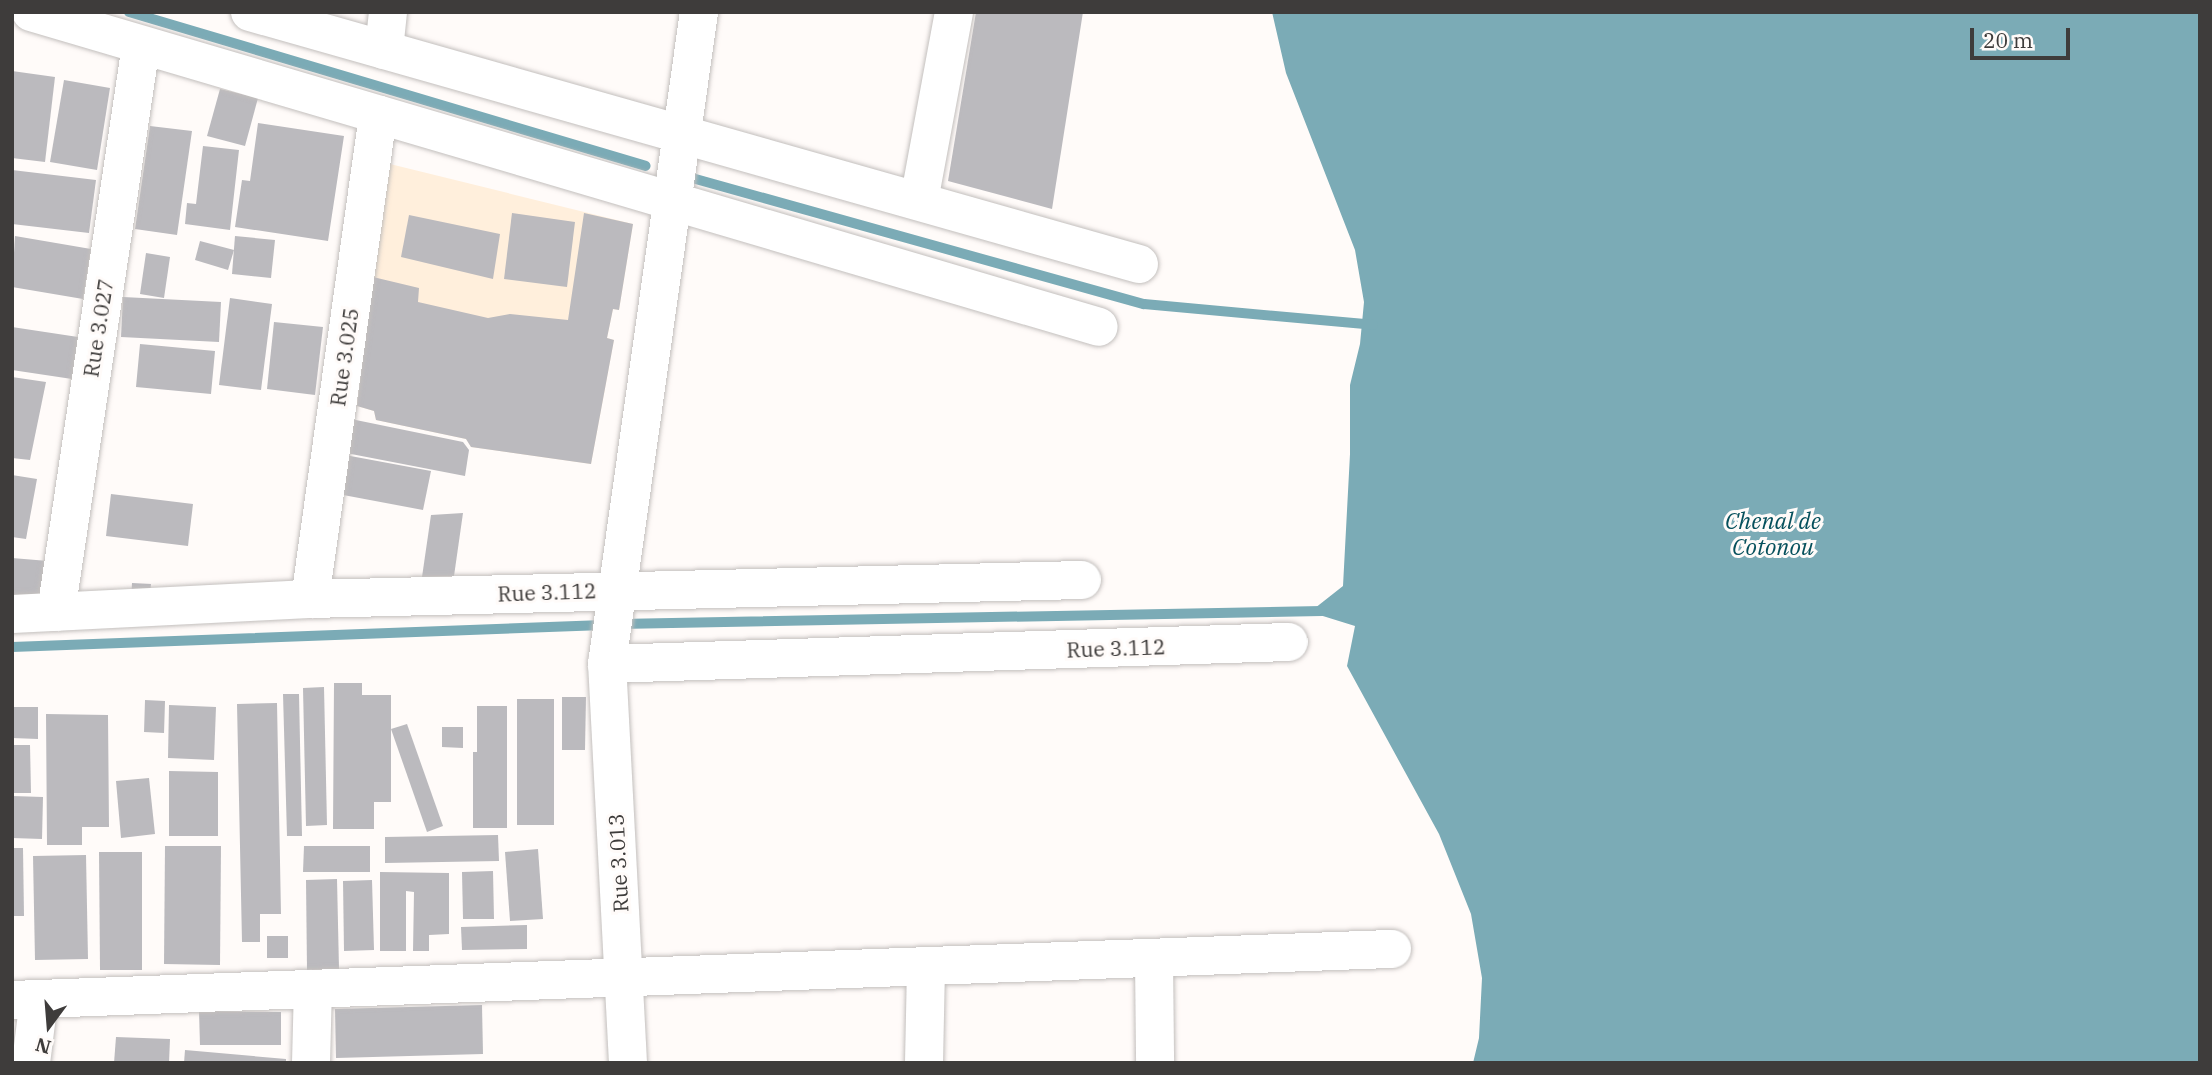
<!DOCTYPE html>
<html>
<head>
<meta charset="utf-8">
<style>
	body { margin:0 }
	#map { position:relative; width:2212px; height:1075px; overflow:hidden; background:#fffbf9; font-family:"IBM Plex Serif",serif }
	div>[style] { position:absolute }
	.commercial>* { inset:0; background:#ffefdc }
	.water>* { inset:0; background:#7babb6 }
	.stream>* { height:10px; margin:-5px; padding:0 5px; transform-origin:5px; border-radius:5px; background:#7babb6 }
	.building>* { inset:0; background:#bbbabe }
	.roads { filter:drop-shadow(0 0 2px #c3bfbd) drop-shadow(0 0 2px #c3bfbd) }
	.minor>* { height:38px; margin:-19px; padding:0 19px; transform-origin:19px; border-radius:19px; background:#fff }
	span { translate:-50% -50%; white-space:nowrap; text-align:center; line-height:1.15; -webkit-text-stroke:6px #fffbf9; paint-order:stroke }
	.street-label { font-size:21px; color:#3e3c3b }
	.water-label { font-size:23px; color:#06505c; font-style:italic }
	.frame { position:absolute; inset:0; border:14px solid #3e3c3b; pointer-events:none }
	.north { position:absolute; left:14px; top:991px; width:70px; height:70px; -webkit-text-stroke:5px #fffbf9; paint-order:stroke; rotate:196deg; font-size:19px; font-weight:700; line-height:28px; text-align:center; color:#3e3c3b }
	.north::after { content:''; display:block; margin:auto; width:24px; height:32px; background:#3e3c3b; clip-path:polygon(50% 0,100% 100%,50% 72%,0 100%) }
	.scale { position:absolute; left:1970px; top:28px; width:100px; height:32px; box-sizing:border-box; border:4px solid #3e3c3b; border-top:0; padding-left:9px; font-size:21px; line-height:24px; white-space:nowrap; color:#3e3c3b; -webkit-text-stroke:5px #fffbf9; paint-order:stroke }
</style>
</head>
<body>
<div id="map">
	<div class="commercial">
		<div style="clip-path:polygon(386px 163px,633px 224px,619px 310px,613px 309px,607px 338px,614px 340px,591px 464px,471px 447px,466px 439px,376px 420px,374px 411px,357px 406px)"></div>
	</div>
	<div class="water">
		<div style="clip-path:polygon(1272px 12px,2200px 12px,2200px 1063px,1473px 1063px,1479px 1038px,1482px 978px,1471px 914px,1439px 834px,1347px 666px,1355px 626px,1310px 612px,1343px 586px,1350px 454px,1350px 385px,1360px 344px,1364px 302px,1355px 250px,1286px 73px)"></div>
	</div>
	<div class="stream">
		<div style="left:129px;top:12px;width:539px;rotate:16.59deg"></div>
		<div style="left:692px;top:178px;width:469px;rotate:15.6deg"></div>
		<div style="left:1144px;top:304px;width:230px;rotate:5.2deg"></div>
		<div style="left:619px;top:624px;width:703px;rotate:-1.06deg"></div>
		<div style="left:12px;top:647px;width:592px;rotate:-2.13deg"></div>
	</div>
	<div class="building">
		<div style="clip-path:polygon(976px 12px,1083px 12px,1052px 209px,948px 181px)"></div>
		<div style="clip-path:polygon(12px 71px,55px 77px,45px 162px,12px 158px)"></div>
		<div style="clip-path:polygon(64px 80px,110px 88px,97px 170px,50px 162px)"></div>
		<div style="clip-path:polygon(220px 89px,258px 98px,245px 146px,207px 136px)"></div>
		<div style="clip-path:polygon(258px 123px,344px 136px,328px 241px,235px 227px,242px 180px,250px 181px)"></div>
		<div style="clip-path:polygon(150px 126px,192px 131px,177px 235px,135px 229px)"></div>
		<div style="clip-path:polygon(203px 146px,239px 150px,230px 230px,185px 224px,187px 203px,196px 204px)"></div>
		<div style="clip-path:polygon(12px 170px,96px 180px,89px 233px,12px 224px)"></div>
		<div style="clip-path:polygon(512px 213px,575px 222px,567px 287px,504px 279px)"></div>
		<div style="clip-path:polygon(584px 213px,633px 224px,619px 310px,613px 309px,607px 338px,614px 340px,591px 464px,471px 447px,466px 439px,376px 420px,374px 411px,357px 406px,373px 277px,419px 288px,418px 302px,488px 318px,510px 314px,568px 320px)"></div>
		<div style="clip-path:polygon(409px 215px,500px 234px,493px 279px,401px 257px)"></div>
		<div style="clip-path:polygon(15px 236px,91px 249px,83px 299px,12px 287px)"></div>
		<div style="clip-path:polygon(235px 236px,275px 240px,271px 278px,232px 274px)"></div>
		<div style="clip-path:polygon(200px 241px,234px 250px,228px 270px,195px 260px)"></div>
		<div style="clip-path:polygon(146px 253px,170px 257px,164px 298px,140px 294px)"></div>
		<div style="clip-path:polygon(123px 297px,221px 302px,219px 342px,121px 337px)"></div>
		<div style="clip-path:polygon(230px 298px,272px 304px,261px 390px,219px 385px)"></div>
		<div style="clip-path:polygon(274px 322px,323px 327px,315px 395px,267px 389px)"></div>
		<div style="clip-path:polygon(12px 327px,78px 337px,72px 379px,12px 370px)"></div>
		<div style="clip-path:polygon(140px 344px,215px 351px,211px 394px,136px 387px)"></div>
		<div style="clip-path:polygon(12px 377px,46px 382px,30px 460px,12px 458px)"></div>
		<div style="clip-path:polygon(351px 419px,463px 442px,469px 450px,465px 476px,346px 453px)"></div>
		<div style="clip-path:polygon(345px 455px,431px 471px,423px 510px,338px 494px)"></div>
		<div style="clip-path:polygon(12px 475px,37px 479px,26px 539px,12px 537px)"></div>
		<div style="clip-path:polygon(111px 494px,193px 504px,188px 546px,106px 536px)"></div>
		<div style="clip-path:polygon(463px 513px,454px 576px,422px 577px,431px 515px)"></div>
		<div style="clip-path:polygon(12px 558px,48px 561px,42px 627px,12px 624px)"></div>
		<div style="clip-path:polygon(132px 583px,151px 584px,149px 605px,131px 604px)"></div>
		<div style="clip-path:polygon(334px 683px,362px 683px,362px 695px,391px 695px,391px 802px,374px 802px,374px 829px,333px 829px)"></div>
		<div style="clip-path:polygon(324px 687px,327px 825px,306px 826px,303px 688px)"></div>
		<div style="clip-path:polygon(283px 694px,299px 694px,302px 836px,287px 836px)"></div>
		<div style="clip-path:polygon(562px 697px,586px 697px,585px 750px,562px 750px)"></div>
		<div style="clip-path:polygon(517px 699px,554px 699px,554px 825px,517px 825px)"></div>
		<div style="clip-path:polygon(145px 700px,165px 701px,164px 733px,144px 732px)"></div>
		<div style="clip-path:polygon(277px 703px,281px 914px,260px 914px,260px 942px,242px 942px,237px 704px)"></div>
		<div style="clip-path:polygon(169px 705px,216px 707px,214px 760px,168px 758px)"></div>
		<div style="clip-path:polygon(477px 706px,507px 706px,507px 828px,473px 828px,473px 752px,477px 752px)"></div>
		<div style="clip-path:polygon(12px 707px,38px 707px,38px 739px,12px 738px)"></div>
		<div style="clip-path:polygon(46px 714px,108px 715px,109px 827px,82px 827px,82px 845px,47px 845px)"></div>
		<div style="clip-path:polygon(407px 724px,443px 826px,427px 832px,391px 729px)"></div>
		<div style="clip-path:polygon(442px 727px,463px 727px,463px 748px,442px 747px)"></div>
		<div style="clip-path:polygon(12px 745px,30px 745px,31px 793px,12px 793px)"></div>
		<div style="clip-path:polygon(169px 771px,218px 772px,218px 836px,169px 836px)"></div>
		<div style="clip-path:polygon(149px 778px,155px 834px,121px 838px,116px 781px)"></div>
		<div style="clip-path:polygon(12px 796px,43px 797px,42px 839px,12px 838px)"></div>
		<div style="clip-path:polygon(498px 835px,499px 861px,385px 863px,385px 837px)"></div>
		<div style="clip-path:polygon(165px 846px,221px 846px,220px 965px,164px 964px)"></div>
		<div style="clip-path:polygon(304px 846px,370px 846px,370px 872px,303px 872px)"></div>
		<div style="clip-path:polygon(12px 848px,23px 848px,24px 916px,12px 916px)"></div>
		<div style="clip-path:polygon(538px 849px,543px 919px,510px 921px,505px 852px)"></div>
		<div style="clip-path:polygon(99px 852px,142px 852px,142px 970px,100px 970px)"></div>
		<div style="clip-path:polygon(86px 855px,88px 959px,35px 960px,33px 856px)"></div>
		<div style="clip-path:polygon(493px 871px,494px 919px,463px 919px,462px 872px)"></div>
		<div style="clip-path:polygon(380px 872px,449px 873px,449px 934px,429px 935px,429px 951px,413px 951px,414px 892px,406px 891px,406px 951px,380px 951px)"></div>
		<div style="clip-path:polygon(337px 879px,339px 969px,307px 970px,306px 880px)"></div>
		<div style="clip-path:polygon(372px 880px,374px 950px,344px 951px,343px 881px)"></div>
		<div style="clip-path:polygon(527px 925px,527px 949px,462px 950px,461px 927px)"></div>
		<div style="clip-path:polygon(267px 936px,288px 936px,288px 958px,267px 958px)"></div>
		<div style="clip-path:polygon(482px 1005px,483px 1054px,336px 1058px,335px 1009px)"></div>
		<div style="clip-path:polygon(199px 1011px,281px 1012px,281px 1045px,200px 1045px)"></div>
		<div style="clip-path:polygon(116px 1037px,170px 1039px,169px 1063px,114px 1063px)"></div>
		<div style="clip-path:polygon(185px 1050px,286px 1059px,286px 1063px,184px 1063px)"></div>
	</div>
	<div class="roads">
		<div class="minor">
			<div style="left:31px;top:12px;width:1113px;rotate:16.43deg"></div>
			<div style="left:250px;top:12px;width:924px;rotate:15.83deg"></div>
			<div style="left:384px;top:50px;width:38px;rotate:-84deg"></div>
			<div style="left:919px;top:201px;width:192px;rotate:-79.5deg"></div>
			<div style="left:310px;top:599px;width:489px;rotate:-82deg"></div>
			<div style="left:56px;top:612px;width:573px;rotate:-81.47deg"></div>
			<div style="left:12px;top:614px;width:298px;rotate:-2.9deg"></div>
			<div style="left:310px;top:599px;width:772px;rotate:-1.41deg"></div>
			<div style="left:607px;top:664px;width:682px;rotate:-1.85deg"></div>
			<div style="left:1154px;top:959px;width:104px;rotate:89.4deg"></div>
			<div style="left:12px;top:1000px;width:1381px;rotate:-2.12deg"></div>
			<div style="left:31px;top:1063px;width:64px;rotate:-82.9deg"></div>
			<div style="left:311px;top:1063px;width:74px;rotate:-88.5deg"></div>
			<div style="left:628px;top:1063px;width:400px;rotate:-93deg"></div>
			<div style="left:607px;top:664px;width:658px;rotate:-81.97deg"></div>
			<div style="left:924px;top:1063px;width:95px;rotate:-88.8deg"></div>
		</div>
	</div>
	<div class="street-label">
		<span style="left:98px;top:328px;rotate:-81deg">Rue 3.027</span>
		<span style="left:344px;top:357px;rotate:-82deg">Rue 3.025</span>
		<span style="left:547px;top:592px;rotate:-2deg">Rue 3.112</span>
		<span style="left:1116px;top:648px;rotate:-2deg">Rue 3.112</span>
		<span style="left:618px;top:863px;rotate:-93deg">Rue 3.013</span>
	</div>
	<div class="water-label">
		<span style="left:1773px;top:533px">Chenal de<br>Cotonou</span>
	</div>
	<div class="frame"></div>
	<div class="north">N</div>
	<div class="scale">20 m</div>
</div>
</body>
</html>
